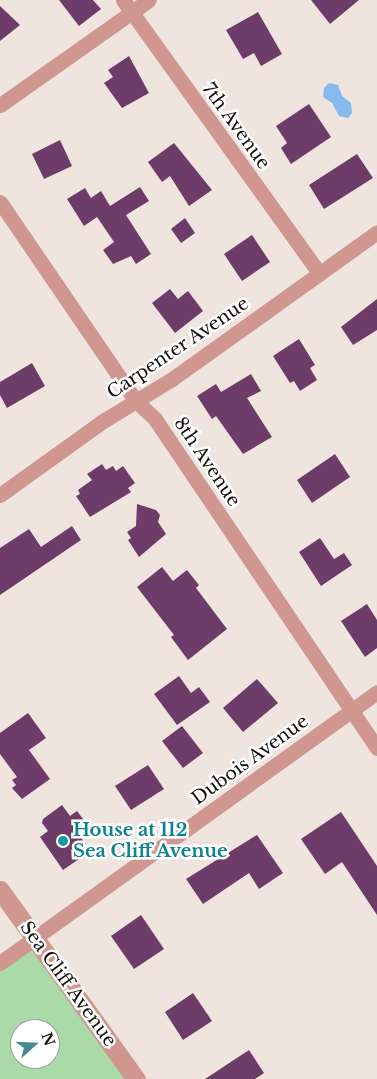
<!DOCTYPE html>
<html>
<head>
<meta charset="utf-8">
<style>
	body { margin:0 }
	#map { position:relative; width:377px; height:1079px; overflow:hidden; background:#f0e4df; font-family:"Libre Baskerville",serif }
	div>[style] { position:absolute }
	.green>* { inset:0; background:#aadaa7 }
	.water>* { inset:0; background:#84baee }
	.building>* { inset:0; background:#6e3c69 }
	.minor>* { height:15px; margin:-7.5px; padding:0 7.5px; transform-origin:7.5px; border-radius:7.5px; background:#cf978f }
	.tertiary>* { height:19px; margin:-9.5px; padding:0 9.5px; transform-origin:9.5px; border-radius:9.5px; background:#cf978f }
	.dots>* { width:14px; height:14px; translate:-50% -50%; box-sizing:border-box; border:2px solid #fff; border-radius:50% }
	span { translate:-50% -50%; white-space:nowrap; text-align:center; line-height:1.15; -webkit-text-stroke:5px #fff; paint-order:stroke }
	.street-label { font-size:18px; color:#130f0e }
	.culture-label { font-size:18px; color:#0d838f; font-weight:700 }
	.left { translate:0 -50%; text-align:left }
	.north { position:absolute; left:10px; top:1019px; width:50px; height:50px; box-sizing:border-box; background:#fff; border:1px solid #a19f9f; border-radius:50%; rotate:70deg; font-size:14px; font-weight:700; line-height:20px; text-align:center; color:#130f0e }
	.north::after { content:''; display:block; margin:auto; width:18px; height:22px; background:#458b95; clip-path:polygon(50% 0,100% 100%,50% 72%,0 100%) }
</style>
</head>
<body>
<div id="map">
	<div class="green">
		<div style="clip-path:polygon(evenodd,35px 938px,136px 1079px,0 1079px,0 963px,35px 938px,20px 1029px,50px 1029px,50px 1059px,20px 1059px,20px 1029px)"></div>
	</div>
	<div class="water">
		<div style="clip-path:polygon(329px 83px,338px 85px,342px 96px,351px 103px,352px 113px,348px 118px,339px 116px,332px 103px,323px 97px,324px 88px)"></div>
	</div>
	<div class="building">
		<div style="clip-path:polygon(59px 0,93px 0,101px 9px,79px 26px)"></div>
		<div style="clip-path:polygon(311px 0,359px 0,330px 24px)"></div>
		<div style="clip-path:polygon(0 6px,20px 25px,0 41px)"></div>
		<div style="clip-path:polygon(258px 12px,282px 54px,261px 66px,254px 53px,243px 59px,226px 30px)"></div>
		<div style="clip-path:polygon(129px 56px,149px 93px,122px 108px,104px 83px,113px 77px,108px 70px)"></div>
		<div style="clip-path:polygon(309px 104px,331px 137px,291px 164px,281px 148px,287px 143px,276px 126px)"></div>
		<div style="clip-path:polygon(60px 140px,72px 166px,44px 179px,32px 154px)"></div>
		<div style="clip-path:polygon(174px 143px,212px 190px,189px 206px,170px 176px,162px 182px,148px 162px)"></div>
		<div style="clip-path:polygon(357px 154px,373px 178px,324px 209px,309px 185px)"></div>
		<div style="clip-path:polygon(140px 187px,149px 201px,126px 215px,151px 254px,136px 264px,131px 256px,113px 264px,103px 250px,114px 242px,97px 217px,84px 226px,67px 199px,85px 188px,91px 198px,101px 191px,110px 206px)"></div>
		<div style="clip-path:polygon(185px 218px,195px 233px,181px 243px,171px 229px)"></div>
		<div style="clip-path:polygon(252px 235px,270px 262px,242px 281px,224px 254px)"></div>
		<div style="clip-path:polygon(170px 289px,178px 299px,188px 291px,203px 311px,175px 333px,152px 303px)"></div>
		<div style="clip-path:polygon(377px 299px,377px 330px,353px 345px,341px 327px)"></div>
		<div style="clip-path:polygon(299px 339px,315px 365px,310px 368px,317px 380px,300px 391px,294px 381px,290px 383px,273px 356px)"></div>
		<div style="clip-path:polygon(32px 363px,45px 386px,7px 408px,0 395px,0 382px)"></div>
		<div style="clip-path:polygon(251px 374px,261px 391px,247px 398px,272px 437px,243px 454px,216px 416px,212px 419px,197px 396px,216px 384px,221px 392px)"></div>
		<div style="clip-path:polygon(335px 454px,350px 477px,312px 503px,297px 480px)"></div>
		<div style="clip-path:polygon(102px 464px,106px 470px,113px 466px,116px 471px,123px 466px,135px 483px,128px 488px,131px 492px,90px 517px,76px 496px,80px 494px,78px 490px,92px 480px,87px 474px)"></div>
		<div style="clip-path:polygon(137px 504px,156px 510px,160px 515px,158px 522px,166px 534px,139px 557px,128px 540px,131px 538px,127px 532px,136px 526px)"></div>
		<div style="clip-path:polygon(72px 526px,81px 540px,0 595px,0 548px,29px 529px,41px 547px)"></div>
		<div style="clip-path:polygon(320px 538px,334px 559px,344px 553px,352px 565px,321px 586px,299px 552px)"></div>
		<div style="clip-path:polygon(162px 567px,173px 581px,187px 570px,199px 585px,196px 588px,227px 629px,188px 660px,171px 637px,174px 635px,137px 587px)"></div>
		<div style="clip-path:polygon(367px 604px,377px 620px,377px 648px,365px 657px,341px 621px)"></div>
		<div style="clip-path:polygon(179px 676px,191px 693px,199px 687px,210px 702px,177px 725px,154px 694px)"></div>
		<div style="clip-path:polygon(257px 679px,278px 703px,243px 732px,223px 708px)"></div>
		<div style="clip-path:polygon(28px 713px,46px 738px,29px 750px,50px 779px,22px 799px,12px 788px,16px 785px,12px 780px,17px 777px,0 754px,0 733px)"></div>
		<div style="clip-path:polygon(182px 726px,203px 753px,183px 768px,162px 741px)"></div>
		<div style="clip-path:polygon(148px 765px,164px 789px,131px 810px,115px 786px)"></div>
		<div style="clip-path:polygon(62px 805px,70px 816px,77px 811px,86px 823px,76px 831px,86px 844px,77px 850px,82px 857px,63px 870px,40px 837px,48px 831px,42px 823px,43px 819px)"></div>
		<div style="clip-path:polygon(341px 812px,377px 866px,377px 915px,342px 862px,325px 874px,301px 839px)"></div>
		<div style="clip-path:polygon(257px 835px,283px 873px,259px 889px,249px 873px,203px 904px,186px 879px)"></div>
		<div style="clip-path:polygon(141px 915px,164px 949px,134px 969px,111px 936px)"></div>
		<div style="clip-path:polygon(193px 993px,212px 1021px,183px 1040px,165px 1012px)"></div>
		<div style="clip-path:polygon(249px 1050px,264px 1073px,255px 1079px,205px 1079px)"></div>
	</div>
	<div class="minor">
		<div style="left:123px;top:0;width:336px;rotate:54.3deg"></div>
		<div style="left:0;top:105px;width:182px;rotate:-35.2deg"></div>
		<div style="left:0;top:202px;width:241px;rotate:55.7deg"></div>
		<div style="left:136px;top:401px;width:26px;rotate:43deg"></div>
		<div style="left:155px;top:419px;width:397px;rotate:56deg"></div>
		<div style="left:0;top:495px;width:127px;rotate:-35.7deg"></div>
		<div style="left:103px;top:421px;width:81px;rotate:-31.3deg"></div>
		<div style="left:172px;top:379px;width:252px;rotate:-35.6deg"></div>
		<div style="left:0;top:963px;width:464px;rotate:-35.7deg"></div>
	</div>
	<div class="tertiary">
		<div style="left:0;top:890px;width:233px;rotate:54.3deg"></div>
	</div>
	<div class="dots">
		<div style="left:63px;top:841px;background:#0f9aa8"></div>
	</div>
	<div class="street-label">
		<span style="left:236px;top:126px;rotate:54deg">7th Avenue</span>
		<span style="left:178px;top:348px;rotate:-34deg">Carpenter Avenue</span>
		<span style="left:207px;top:462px;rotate:56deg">8th Avenue</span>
		<span style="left:250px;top:760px;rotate:-36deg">Dubois Avenue</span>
		<span style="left:68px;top:984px;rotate:54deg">Sea Cliff Avenue</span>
	</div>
	<div class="culture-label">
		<span class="left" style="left:73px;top:841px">House at 112<br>Sea Cliff Avenue</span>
	</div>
	<div class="north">N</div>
</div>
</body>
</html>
